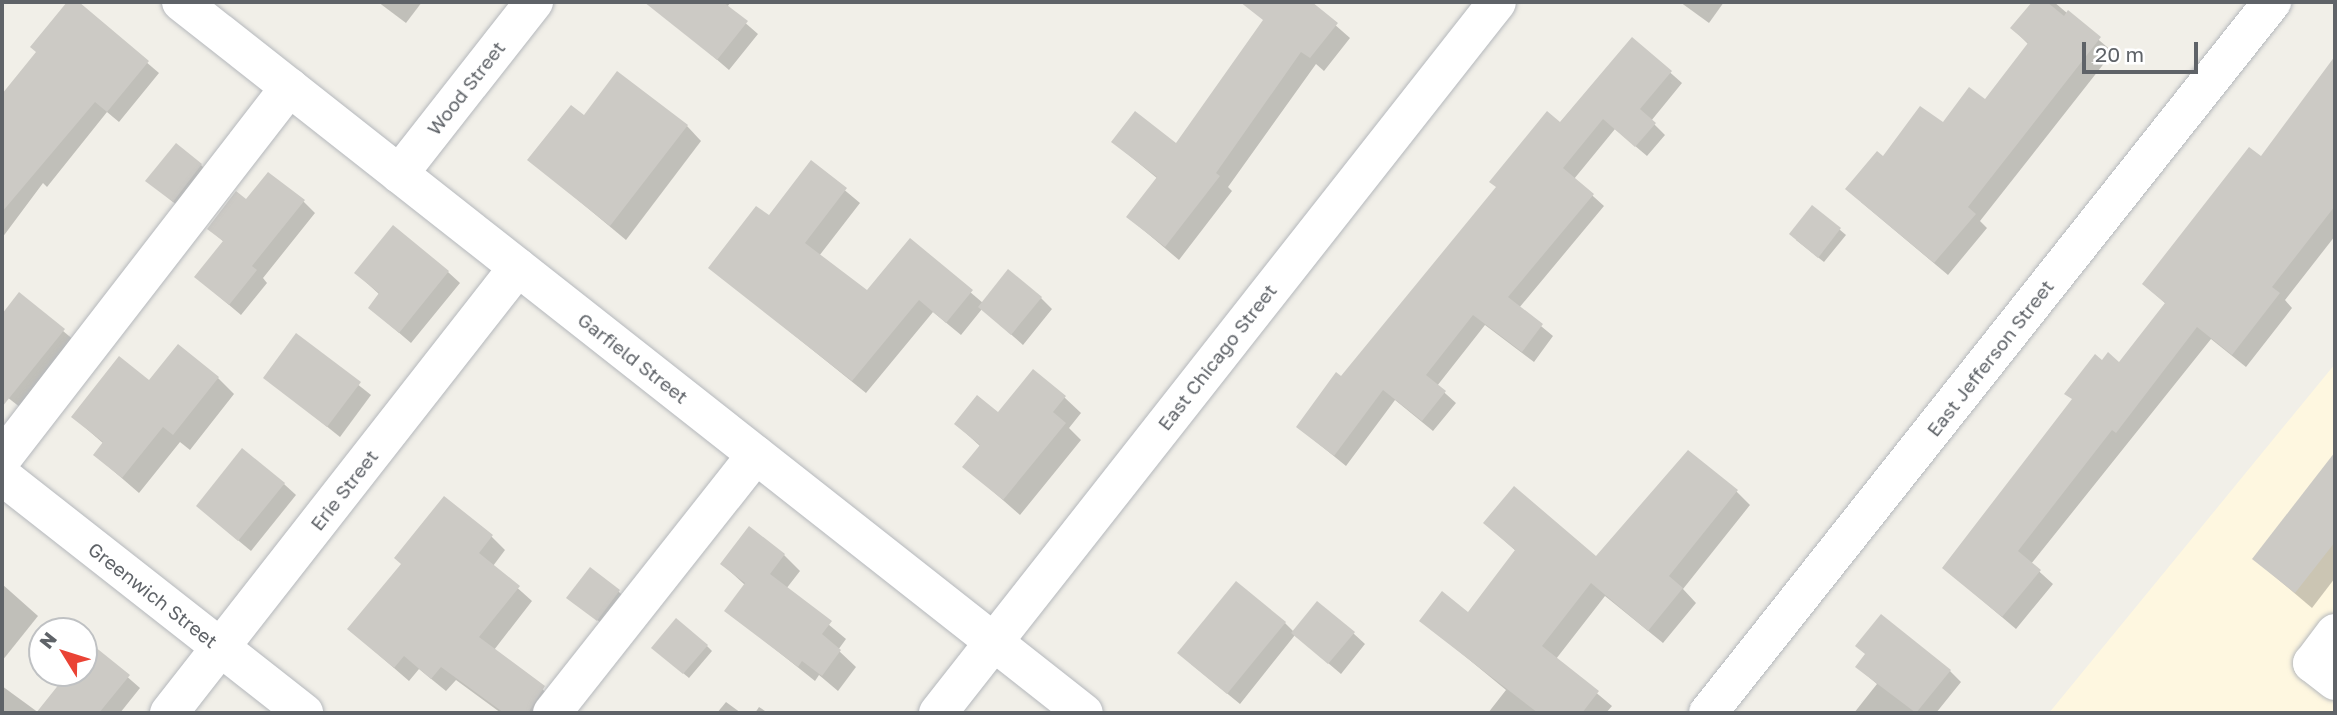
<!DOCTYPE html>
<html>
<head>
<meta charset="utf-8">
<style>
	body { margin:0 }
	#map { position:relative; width:2337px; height:715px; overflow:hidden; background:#f1efe8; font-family:"Golos Text",sans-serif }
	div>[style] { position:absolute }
	.commercial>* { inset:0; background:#fef7e0 }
	.shadow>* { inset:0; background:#0003 }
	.building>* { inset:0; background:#cccac5 }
	.roads { filter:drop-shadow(0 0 2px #b5b8bc) drop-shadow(0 0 2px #b5b8bc) }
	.minor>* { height:38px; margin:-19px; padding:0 19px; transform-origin:19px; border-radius:19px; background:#fff }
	span { translate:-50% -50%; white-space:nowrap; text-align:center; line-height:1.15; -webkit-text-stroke:5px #fff; paint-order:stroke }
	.street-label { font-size:19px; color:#5f6368 }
	.frame { position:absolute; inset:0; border:4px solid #5f6368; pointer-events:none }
	.north { position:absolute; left:28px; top:617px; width:70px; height:70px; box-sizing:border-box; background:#fff; border:2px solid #bfc1c3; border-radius:50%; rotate:308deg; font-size:19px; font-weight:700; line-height:28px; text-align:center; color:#5f6368 }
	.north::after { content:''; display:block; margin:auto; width:24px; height:32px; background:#ea4335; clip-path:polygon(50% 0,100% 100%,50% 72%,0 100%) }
	.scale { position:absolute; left:2082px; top:42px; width:116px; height:32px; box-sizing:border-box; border:4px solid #5f6368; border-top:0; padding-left:9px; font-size:21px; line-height:24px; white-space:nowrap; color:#5f6368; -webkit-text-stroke:5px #fff; paint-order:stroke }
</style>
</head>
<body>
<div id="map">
	<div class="commercial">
		<div style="clip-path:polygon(2335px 364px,2335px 713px,2049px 713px)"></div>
	</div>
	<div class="shadow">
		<div style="clip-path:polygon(69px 2px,76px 2px,159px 73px,119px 122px,107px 112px,47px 187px,43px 183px,2px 238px,2px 99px,38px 53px,32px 47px)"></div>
		<div style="clip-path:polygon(378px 2px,422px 2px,406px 23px)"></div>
		<div style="clip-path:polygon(650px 2px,731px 2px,727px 7px,758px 34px,729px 70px)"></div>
		<div style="clip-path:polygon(1270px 2px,1309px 2px,1350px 38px,1324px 71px,1316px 64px,1228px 187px,1232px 191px,1179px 260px,1128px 217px,1158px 179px,1113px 142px,1177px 145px,1265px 21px,1259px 15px)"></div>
		<div style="clip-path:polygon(1680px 2px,1724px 2px,1709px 23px)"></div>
		<div style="clip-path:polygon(2034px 2px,2054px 2px,2113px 52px,1980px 221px,1987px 228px,1948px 275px,1861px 202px,1883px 159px,1985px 101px,2029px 45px,2012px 28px)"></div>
		<div style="clip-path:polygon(1632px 39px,1682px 83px,1651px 121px,1665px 135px,1647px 156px,1615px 129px,1574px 179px,1604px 206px,1519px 308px,1553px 336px,1534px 362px,1485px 325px,1437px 386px,1456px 403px,1433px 431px,1395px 400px,1346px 466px,1298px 427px)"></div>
		<div style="clip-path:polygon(2334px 62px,2335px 236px,2285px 300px,2292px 308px,2246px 367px,2211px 339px,2031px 564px,2053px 584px,2016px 629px,1944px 568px,2103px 362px,2120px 364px,2166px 304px,2144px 284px,2261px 159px)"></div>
		<div style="clip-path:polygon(584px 118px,687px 126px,701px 141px,626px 240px,530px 160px)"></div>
		<div style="clip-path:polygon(811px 162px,860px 203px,819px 256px,867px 293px,910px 241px,983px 303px,1041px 298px,1052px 309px,1023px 345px,982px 309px,961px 335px,933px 312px,866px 393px,711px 268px,769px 218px)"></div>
		<div style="clip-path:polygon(201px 165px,212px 176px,185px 212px,148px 181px)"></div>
		<div style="clip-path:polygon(303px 201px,315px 213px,263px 278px,267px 283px,241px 315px,196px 277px,224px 242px,209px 229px,247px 202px)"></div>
		<div style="clip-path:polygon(1813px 207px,1846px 235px,1824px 262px,1796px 240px)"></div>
		<div style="clip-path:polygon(448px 272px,460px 283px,411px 343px,370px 308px,380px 295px,356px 273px)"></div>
		<div style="clip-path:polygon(20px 295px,75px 341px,21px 408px,2px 393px,2px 317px)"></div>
		<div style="clip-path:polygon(297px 336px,371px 395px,340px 437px,265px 377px)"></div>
		<div style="clip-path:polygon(218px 378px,234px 394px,190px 450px,180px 442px,139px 493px,95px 455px,104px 444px,73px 417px,149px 382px)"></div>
		<div style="clip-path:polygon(1064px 397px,1081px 413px,1069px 428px,1081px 440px,1020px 515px,965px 467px,981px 447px,956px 424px)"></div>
		<div style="clip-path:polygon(2335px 455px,2335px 578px,2312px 608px,2254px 559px)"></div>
		<div style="clip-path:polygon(284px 484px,296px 495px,251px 551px,210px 517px)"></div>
		<div style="clip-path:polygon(1736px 491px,1750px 505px,1683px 589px,1696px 603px,1663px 643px,1605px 596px,1556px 659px,1612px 706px,1606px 713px,1488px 713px,1506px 690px,1421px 620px,1469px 614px,1517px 552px,1485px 523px,1596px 558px)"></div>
		<div style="clip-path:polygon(491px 536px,505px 550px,493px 566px,532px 601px,494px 650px,558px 702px,550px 713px,501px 713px,456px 680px,446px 691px,419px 669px,409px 681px,349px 629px)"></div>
		<div style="clip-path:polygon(784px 555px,800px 571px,786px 589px,846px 639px,838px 650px,856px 667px,838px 691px,819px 675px,815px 681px,726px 610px,745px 585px,722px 564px)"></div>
		<div style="clip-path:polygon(590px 569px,625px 597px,604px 625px,574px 603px)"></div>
		<div style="clip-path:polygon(2px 584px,38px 616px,2px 661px)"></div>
		<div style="clip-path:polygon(1285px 623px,1294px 632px,1353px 633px,1365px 644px,1341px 674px,1295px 635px,1240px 704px,1191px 664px)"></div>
		<div style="clip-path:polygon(92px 646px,140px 688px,120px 713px,67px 713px,62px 709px,70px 673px,84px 673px,84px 656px)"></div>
		<div style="clip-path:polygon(707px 646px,712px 651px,689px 678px,659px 653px)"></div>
		<div style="clip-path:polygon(1857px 667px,1950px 671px,1961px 682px,1936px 713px,1854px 713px,1877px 684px)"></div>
		<div style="clip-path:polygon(2px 686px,39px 713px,2px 713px)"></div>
		<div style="clip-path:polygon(726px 702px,741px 713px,717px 713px)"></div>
		<div style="clip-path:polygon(759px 707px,768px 713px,755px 713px)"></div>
	</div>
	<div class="building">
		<div style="clip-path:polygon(67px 2px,79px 2px,149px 61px,107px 112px,95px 102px,2px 212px,2px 94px,36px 52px,30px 47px)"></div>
		<div style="clip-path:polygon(644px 2px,723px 2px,748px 21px,717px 60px)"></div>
		<div style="clip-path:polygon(1240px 2px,1312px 2px,1338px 23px,1310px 58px,1301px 52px,1216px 173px,1220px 176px,1165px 247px,1126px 217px,1157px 177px,1111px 142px,1135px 111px,1176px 143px,1263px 20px)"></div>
		<div style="clip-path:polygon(2032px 2px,2047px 2px,2064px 16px,2068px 10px,2101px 37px,1968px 207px,1976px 214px,1934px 263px,1845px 189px,1877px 151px,1883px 156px,1920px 106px,1943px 122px,1969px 87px,1985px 99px,2028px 43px,2010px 28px)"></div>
		<div style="clip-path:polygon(1632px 37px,1672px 71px,1640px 109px,1656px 123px,1635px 147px,1603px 119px,1563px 168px,1594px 194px,1508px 297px,1543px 324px,1522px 352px,1473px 315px,1426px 375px,1446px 391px,1422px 421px,1383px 390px,1334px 456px,1296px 427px,1336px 372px,1341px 376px,1496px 187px,1489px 182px,1547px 111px,1560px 122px)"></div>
		<div style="clip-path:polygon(2335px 56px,2335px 206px,2272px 287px,2280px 293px,2232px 355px,2197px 327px,2116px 433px,2112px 430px,2018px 551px,2041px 570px,2002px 617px,1942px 568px,2072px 399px,2064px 394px,2095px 354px,2102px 360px,2108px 352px,2119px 362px,2165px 303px,2142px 284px,2249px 147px,2261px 156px)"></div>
		<div style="clip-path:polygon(617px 71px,688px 125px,610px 226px,527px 160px,571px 105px,584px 115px)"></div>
		<div style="clip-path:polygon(176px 143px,202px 164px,173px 202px,145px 181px)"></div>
		<div style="clip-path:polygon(811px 160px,847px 188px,805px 243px,867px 290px,910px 238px,973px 290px,946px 323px,919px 300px,852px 381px,708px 268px,756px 206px,769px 215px)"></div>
		<div style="clip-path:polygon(268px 172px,305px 200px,252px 266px,257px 270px,229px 305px,194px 277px,223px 241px,207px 229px,236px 191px,246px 199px)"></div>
		<div style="clip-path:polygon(1812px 205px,1841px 228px,1818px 258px,1789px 234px)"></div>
		<div style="clip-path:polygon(393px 225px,449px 271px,399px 333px,368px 308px,379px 293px,354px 273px)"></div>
		<div style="clip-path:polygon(1008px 269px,1042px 297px,1011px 335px,978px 307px)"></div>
		<div style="clip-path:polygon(19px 292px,65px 329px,2px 407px,2px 314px)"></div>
		<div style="clip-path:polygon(296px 333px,361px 382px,327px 427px,263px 378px)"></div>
		<div style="clip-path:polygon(178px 344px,219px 377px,173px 435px,163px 427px,122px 478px,93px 455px,103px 442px,71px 417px,119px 356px,149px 380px)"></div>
		<div style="clip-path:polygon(1033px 369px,1066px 396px,1053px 412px,1066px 423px,1003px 500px,962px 467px,980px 445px,954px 424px,977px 395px,998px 412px)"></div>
		<div style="clip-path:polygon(242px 448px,285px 483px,238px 541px,196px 506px)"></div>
		<div style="clip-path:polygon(1688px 450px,1738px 490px,1669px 576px,1683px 588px,1648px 631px,1591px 583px,1542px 646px,1599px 691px,1582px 713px,1538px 713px,1419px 621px,1442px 591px,1468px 612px,1515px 550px,1483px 523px,1514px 486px,1596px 556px)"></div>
		<div style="clip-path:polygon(2335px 452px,2335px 542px,2295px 593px,2252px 559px)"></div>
		<div style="clip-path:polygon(444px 496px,493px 535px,479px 553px,520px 586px,479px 637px,545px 686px,528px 713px,504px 713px,441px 667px,431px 679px,404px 656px,394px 668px,347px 629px,401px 564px,394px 558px)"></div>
		<div style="clip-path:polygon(749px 526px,785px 554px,770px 574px,832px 621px,822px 634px,841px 650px,822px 676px,802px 661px,798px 667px,724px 611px,745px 583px,720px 564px)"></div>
		<div style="clip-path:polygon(590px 567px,620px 590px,597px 621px,566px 598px)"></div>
		<div style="clip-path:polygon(1236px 581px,1286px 622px,1227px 694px,1177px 653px)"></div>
		<div style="clip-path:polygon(1317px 601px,1355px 632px,1328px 664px,1291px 633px)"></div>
		<div style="clip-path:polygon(1881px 614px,1951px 670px,1916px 713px,1855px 667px,1865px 654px,1855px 646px)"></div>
		<div style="clip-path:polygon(676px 618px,708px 645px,683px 674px,651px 648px)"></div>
		<div style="clip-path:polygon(84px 638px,130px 675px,99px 713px,36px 713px,68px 673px,84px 673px)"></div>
	</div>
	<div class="roads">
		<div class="minor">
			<div style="left:181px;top:2px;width:1149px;rotate:38.22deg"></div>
			<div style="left:399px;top:174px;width:219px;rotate:-51.9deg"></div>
			<div style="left:2px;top:459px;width:470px;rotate:-52.3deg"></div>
			<div style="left:2px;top:476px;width:384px;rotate:38.1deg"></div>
			<div style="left:2335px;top:633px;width:38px;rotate:127deg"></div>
			<div style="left:2312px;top:663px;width:29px;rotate:38deg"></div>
			<div style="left:169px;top:713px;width:566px;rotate:-51.96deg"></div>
			<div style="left:552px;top:713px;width:329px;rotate:-51.7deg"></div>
			<div style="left:938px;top:713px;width:904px;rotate:-51.82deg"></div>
			<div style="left:1708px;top:713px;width:908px;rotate:-51.58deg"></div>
		</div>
	</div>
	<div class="street-label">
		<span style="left:466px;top:88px;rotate:-52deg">Wood Street</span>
		<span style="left:1217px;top:357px;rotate:-52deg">East Chicago Street</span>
		<span style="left:633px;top:358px;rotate:38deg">Garfield Street</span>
		<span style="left:1990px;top:358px;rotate:-52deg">East Jefferson Street</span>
		<span style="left:344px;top:490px;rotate:-52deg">Erie Street</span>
		<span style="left:153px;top:595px;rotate:38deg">Greenwich Street</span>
	</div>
	<div class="frame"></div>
	<div class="north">N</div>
	<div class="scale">20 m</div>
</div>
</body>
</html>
